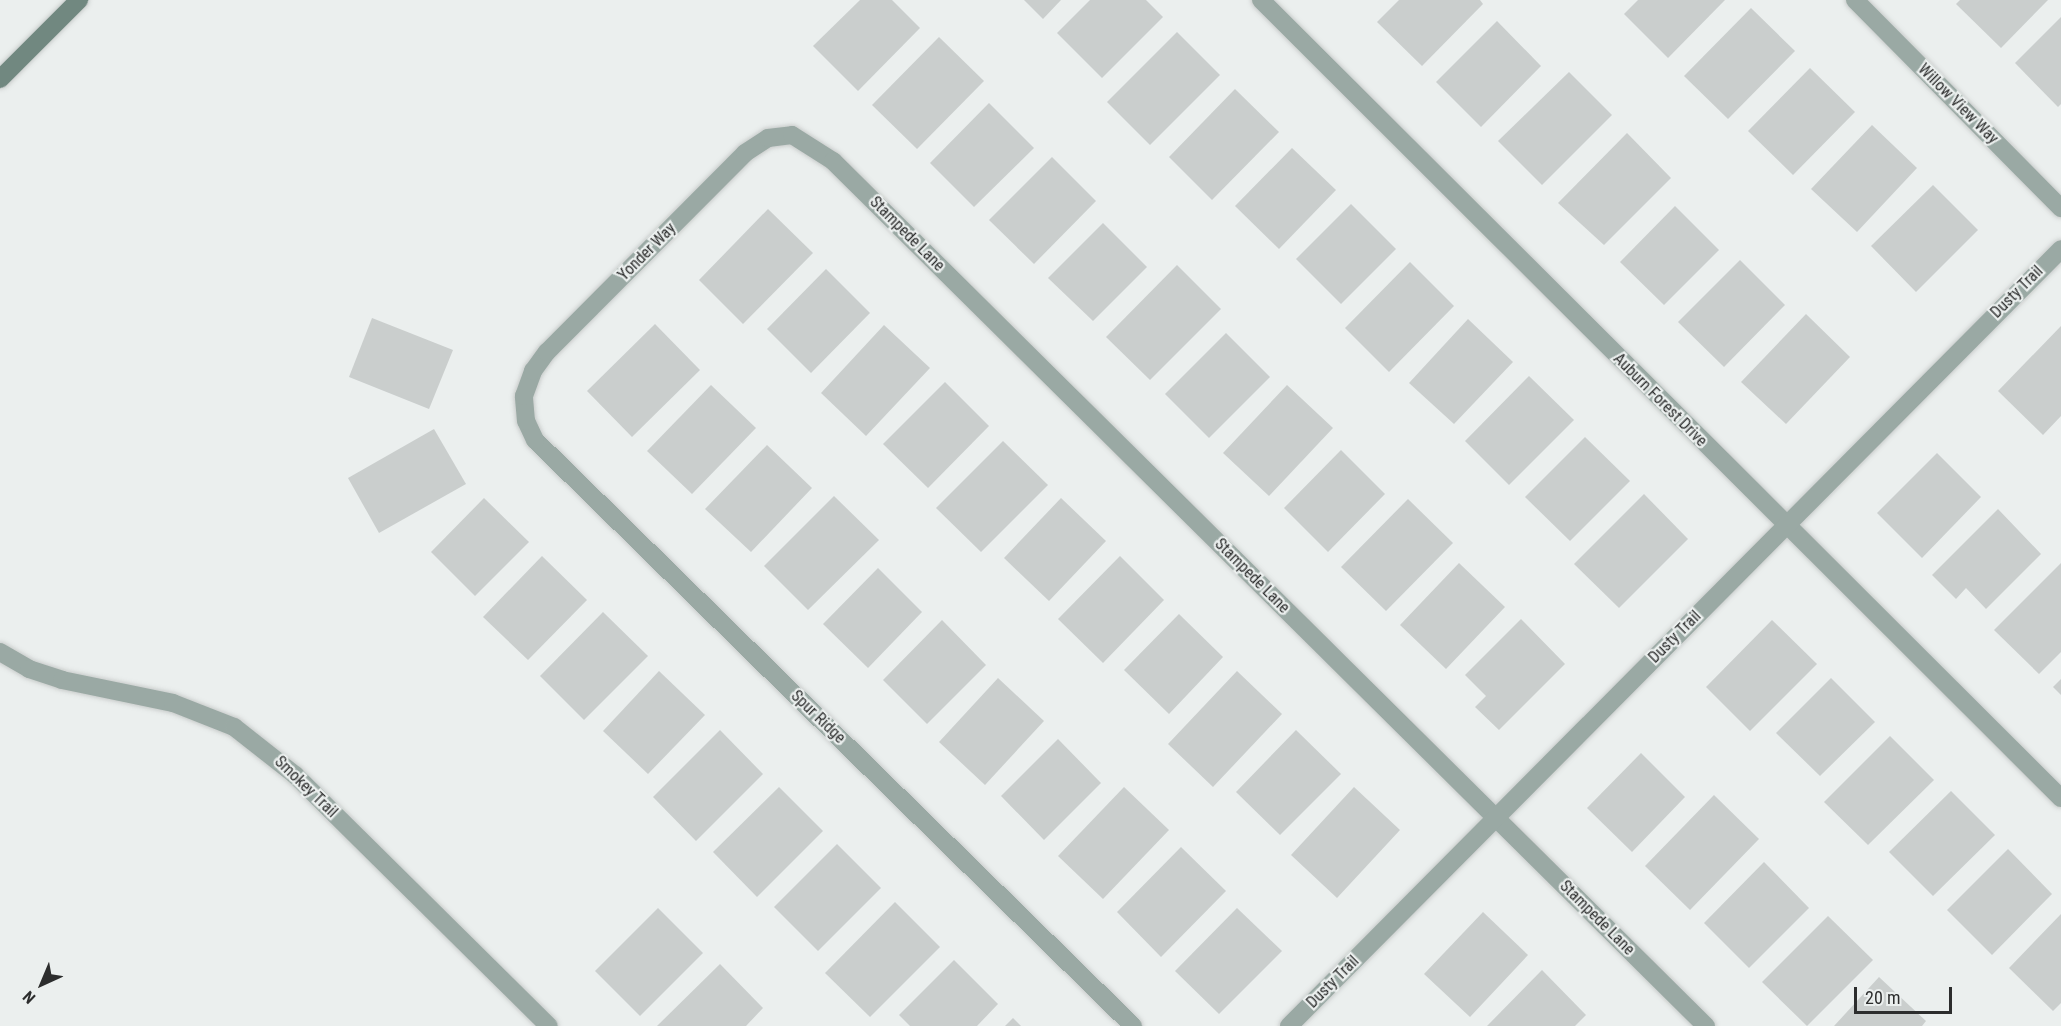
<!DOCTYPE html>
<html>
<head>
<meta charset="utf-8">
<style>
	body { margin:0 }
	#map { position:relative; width:2061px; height:1026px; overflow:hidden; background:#ebefee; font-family:"Roboto Condensed",sans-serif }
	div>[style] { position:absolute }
	.building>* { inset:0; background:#cacecd }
	.roads { filter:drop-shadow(0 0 2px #c9cccb) drop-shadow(0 0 2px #c9cccb) }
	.street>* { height:18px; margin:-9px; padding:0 9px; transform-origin:9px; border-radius:9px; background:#9aa9a4 }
	.secondary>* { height:18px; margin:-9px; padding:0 9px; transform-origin:9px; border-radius:9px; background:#718880 }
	span { translate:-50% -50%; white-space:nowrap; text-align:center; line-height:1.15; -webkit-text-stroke:4.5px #ebefee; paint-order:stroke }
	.street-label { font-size:16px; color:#2c2d2d }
	.north { position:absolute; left:12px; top:954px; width:60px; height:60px; -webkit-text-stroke:4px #ebefee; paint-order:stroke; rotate:224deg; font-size:16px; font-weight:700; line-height:24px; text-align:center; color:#2c2d2d }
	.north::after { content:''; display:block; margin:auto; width:21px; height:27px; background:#2c2d2d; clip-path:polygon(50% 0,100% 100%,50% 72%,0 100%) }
	.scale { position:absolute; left:1854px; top:987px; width:98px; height:27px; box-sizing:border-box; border:3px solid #2c2d2d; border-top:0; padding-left:8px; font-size:18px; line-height:21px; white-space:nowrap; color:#2c2d2d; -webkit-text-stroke:4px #ebefee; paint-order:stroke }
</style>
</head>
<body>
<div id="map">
	<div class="building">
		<div style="clip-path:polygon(860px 0,892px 0,920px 28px,858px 91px,813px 46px)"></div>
		<div style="clip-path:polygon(1024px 0,1061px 0,1043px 19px)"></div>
		<div style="clip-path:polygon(1090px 0,1146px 0,1163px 17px,1102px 78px,1057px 33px)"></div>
		<div style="clip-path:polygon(1399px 0,1480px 0,1483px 4px,1422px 66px,1377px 22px)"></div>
		<div style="clip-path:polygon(1638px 0,1725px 0,1668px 58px,1624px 14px)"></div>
		<div style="clip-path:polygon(1960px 0,2048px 0,2001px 48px,1956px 4px)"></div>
		<div style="clip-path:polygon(1751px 8px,1795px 51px,1728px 119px,1684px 76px)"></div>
		<div style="clip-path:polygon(2061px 17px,2061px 104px,2058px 107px,2015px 63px)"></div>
		<div style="clip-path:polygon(1497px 21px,1541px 66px,1481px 127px,1436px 82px)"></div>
		<div style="clip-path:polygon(1177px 32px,1220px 75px,1150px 145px,1107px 102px)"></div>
		<div style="clip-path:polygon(939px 37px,984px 81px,917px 149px,872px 105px)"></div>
		<div style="clip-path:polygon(1810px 68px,1855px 112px,1793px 175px,1748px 131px)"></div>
		<div style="clip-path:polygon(1569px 72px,1612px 115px,1542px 185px,1498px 141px)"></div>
		<div style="clip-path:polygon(1235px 89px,1279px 132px,1212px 200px,1169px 157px)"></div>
		<div style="clip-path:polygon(989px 103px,1034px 148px,974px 207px,930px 163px)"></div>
		<div style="clip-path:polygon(1872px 125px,1917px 168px,1857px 232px,1811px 189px)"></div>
		<div style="clip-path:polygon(1627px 133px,1671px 178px,1604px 245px,1558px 203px)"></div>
		<div style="clip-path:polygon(1292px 148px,1336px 190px,1279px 249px,1235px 206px)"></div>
		<div style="clip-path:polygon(1052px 157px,1096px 201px,1034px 264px,989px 220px)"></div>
		<div style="clip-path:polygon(1933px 185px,1978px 230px,1916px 292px,1871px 246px)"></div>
		<div style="clip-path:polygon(1351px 204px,1396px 249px,1341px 304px,1296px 259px)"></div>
		<div style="clip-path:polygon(1675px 206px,1719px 250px,1664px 305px,1620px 262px)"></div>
		<div style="clip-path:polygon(768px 209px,813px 253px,743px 324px,699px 280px)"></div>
		<div style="clip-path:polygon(1103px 223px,1147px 267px,1093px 321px,1048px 278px)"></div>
		<div style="clip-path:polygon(1740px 260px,1785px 305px,1724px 367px,1678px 322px)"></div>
		<div style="clip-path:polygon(1410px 262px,1454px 306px,1389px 372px,1345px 328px)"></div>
		<div style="clip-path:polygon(1177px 265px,1221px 309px,1150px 380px,1106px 337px)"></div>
		<div style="clip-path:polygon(826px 269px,870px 313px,811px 373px,767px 329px)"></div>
		<div style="clip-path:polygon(1806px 314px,1850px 357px,1786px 424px,1741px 382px)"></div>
		<div style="clip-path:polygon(372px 318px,453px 350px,429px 409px,349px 377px)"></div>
		<div style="clip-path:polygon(1468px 319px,1513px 362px,1454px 424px,1409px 383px)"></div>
		<div style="clip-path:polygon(655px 324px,700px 370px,632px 437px,587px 391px)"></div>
		<div style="clip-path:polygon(884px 325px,930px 368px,866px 436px,821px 393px)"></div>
		<div style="clip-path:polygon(2061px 326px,2061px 416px,2043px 435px,1998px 391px)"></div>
		<div style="clip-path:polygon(1226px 333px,1270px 377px,1209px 438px,1165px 394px)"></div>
		<div style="clip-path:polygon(1529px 376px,1574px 420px,1509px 485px,1465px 441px)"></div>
		<div style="clip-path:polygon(945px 382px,989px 426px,928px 488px,883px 444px)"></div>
		<div style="clip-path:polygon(711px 385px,756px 428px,692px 494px,647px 451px)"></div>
		<div style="clip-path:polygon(1287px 385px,1333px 428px,1269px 496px,1223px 453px)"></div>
		<div style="clip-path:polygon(434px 429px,466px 484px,379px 533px,348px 478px)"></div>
		<div style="clip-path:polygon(1585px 437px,1630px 481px,1570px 541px,1525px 497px)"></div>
		<div style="clip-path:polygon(1003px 441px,1048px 485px,981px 552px,936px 508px)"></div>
		<div style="clip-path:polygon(767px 445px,812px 488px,751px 552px,705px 509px)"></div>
		<div style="clip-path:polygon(1341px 450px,1385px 494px,1328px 552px,1284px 508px)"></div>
		<div style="clip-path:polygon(1937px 453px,1981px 497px,1922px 558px,1877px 513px)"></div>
		<div style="clip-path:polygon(1644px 494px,1688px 539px,1619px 608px,1574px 564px)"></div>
		<div style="clip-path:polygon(834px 496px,879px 540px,808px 610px,764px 566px)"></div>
		<div style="clip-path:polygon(484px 498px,529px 542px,475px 596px,431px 552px)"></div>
		<div style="clip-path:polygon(1061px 498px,1106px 541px,1049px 601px,1004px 558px)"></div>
		<div style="clip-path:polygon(1408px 499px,1453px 543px,1386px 611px,1341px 567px)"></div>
		<div style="clip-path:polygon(1998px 509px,2041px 554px,1986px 609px,1966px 588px,1956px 599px,1932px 575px)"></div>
		<div style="clip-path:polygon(542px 556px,587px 600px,528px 660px,483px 617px)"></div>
		<div style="clip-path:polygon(1120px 556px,1164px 600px,1103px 663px,1058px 619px)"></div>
		<div style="clip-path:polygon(1459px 563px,1505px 607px,1446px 669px,1400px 625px)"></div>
		<div style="clip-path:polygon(2061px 563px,2061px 652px,2039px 674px,1994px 630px)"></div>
		<div style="clip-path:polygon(878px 568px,922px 612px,868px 668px,823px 624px)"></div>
		<div style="clip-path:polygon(603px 612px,648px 656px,584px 720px,540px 676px)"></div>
		<div style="clip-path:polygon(1179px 614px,1223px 657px,1169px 714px,1124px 670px)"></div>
		<div style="clip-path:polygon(1521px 619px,1565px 664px,1499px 730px,1475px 707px,1486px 696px,1465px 675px)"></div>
		<div style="clip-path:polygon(942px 620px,986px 665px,927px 724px,883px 680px)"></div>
		<div style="clip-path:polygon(1772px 620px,1817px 664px,1750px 731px,1706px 687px)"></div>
		<div style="clip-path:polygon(659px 671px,705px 715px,648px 774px,603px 731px)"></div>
		<div style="clip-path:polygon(1237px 671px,1282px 714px,1213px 787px,1168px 744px)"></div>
		<div style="clip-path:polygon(998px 678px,1044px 721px,985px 785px,939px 742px)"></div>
		<div style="clip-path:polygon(1831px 678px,1875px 722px,1820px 776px,1776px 733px)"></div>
		<div style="clip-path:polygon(2061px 679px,2061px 695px,2053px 687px)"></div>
		<div style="clip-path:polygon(720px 730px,763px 774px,696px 841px,653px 797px)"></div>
		<div style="clip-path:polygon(1296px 730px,1341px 774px,1280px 835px,1236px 792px)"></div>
		<div style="clip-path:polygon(1890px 736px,1934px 780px,1868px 845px,1824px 802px)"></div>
		<div style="clip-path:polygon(1058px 739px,1101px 783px,1044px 840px,1001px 796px)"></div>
		<div style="clip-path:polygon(1641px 753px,1685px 797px,1632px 852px,1587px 808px)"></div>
		<div style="clip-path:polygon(779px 787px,823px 831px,757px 897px,713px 852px)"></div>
		<div style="clip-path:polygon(1124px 787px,1169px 830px,1103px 899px,1058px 856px)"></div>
		<div style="clip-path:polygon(1354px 787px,1400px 830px,1337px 898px,1291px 855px)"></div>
		<div style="clip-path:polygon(1951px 791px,1995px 835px,1933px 896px,1889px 852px)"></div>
		<div style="clip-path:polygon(1714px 795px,1759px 839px,1690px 910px,1645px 866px)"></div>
		<div style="clip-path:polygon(837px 844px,881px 888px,818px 951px,774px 907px)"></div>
		<div style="clip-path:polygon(1181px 847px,1226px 891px,1161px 957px,1117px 912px)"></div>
		<div style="clip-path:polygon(2008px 849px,2052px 894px,1992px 955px,1947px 910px)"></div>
		<div style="clip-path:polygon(1764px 862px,1809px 908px,1749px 968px,1704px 923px)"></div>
		<div style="clip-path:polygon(895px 902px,940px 947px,870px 1017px,825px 973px)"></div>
		<div style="clip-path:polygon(658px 908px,703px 953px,640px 1016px,595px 971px)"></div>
		<div style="clip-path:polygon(1237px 908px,1282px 951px,1219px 1014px,1175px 971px)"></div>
		<div style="clip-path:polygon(1483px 912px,1528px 955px,1470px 1017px,1424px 974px)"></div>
		<div style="clip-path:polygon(2061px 914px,2061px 1003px,2053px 1011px,2009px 968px)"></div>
		<div style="clip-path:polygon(1828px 916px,1873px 960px,1807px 1026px,1762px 982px)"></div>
		<div style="clip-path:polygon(954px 960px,998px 1004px,977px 1026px,910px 1026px,899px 1015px)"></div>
		<div style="clip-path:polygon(720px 964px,763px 1008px,746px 1026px,657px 1026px)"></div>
		<div style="clip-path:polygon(1542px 970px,1586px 1015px,1575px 1026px,1487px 1026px)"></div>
		<div style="clip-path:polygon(1879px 977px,1926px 1021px,1922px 1026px,1834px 1026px)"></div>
		<div style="clip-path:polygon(1013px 1018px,1021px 1026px,1005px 1026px)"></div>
	</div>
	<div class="roads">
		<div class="street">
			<div style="left:1261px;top:0;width:1130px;rotate:44.93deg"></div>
			<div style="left:1855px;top:0;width:293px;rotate:45.3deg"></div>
			<div style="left:0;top:652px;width:34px;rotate:30deg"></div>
			<div style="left:29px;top:669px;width:35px;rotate:18deg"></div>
			<div style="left:62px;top:680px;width:113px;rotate:11.7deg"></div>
			<div style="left:173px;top:703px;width:66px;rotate:21.5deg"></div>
			<div style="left:234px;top:727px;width:78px;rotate:38.2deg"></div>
			<div style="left:295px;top:775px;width:357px;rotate:44.7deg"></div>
			<div style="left:1133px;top:1026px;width:837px;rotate:-135.58deg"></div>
			<div style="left:535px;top:440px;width:21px;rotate:-115deg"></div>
			<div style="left:526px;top:421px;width:25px;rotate:-95deg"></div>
			<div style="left:524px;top:396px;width:27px;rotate:-70deg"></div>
			<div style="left:533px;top:371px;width:24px;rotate:-54deg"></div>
			<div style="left:547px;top:352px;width:281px;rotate:-45.1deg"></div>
			<div style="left:745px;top:153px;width:27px;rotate:-33deg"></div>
			<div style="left:768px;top:138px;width:24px;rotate:-7deg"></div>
			<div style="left:792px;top:135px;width:49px;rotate:32.4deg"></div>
			<div style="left:833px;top:161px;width:1229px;rotate:44.74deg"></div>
			<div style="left:1289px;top:1026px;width:1095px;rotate:-45.18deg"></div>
		</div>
		<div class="secondary">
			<div style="left:0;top:79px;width:112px;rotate:-45deg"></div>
		</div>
	</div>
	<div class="street-label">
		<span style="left:1958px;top:104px;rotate:45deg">Willow View Way</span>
		<span style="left:907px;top:234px;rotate:45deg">Stampede Lane</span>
		<span style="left:647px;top:252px;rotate:-45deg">Yonder Way</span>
		<span style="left:2017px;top:292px;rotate:-45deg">Dusty Trail</span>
		<span style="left:1660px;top:400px;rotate:45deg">Auburn Forest Drive</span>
		<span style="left:1252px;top:576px;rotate:45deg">Stampede Lane</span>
		<span style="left:1675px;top:637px;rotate:-45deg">Dusty Trail</span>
		<span style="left:818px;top:717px;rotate:44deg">Spur Ridge</span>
		<span style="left:306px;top:787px;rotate:44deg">Smokey Trail</span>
		<span style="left:1597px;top:918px;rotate:45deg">Stampede Lane</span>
		<span style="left:1333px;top:982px;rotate:-45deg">Dusty Trail</span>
	</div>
	<div class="north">N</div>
	<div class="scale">20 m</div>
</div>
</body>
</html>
